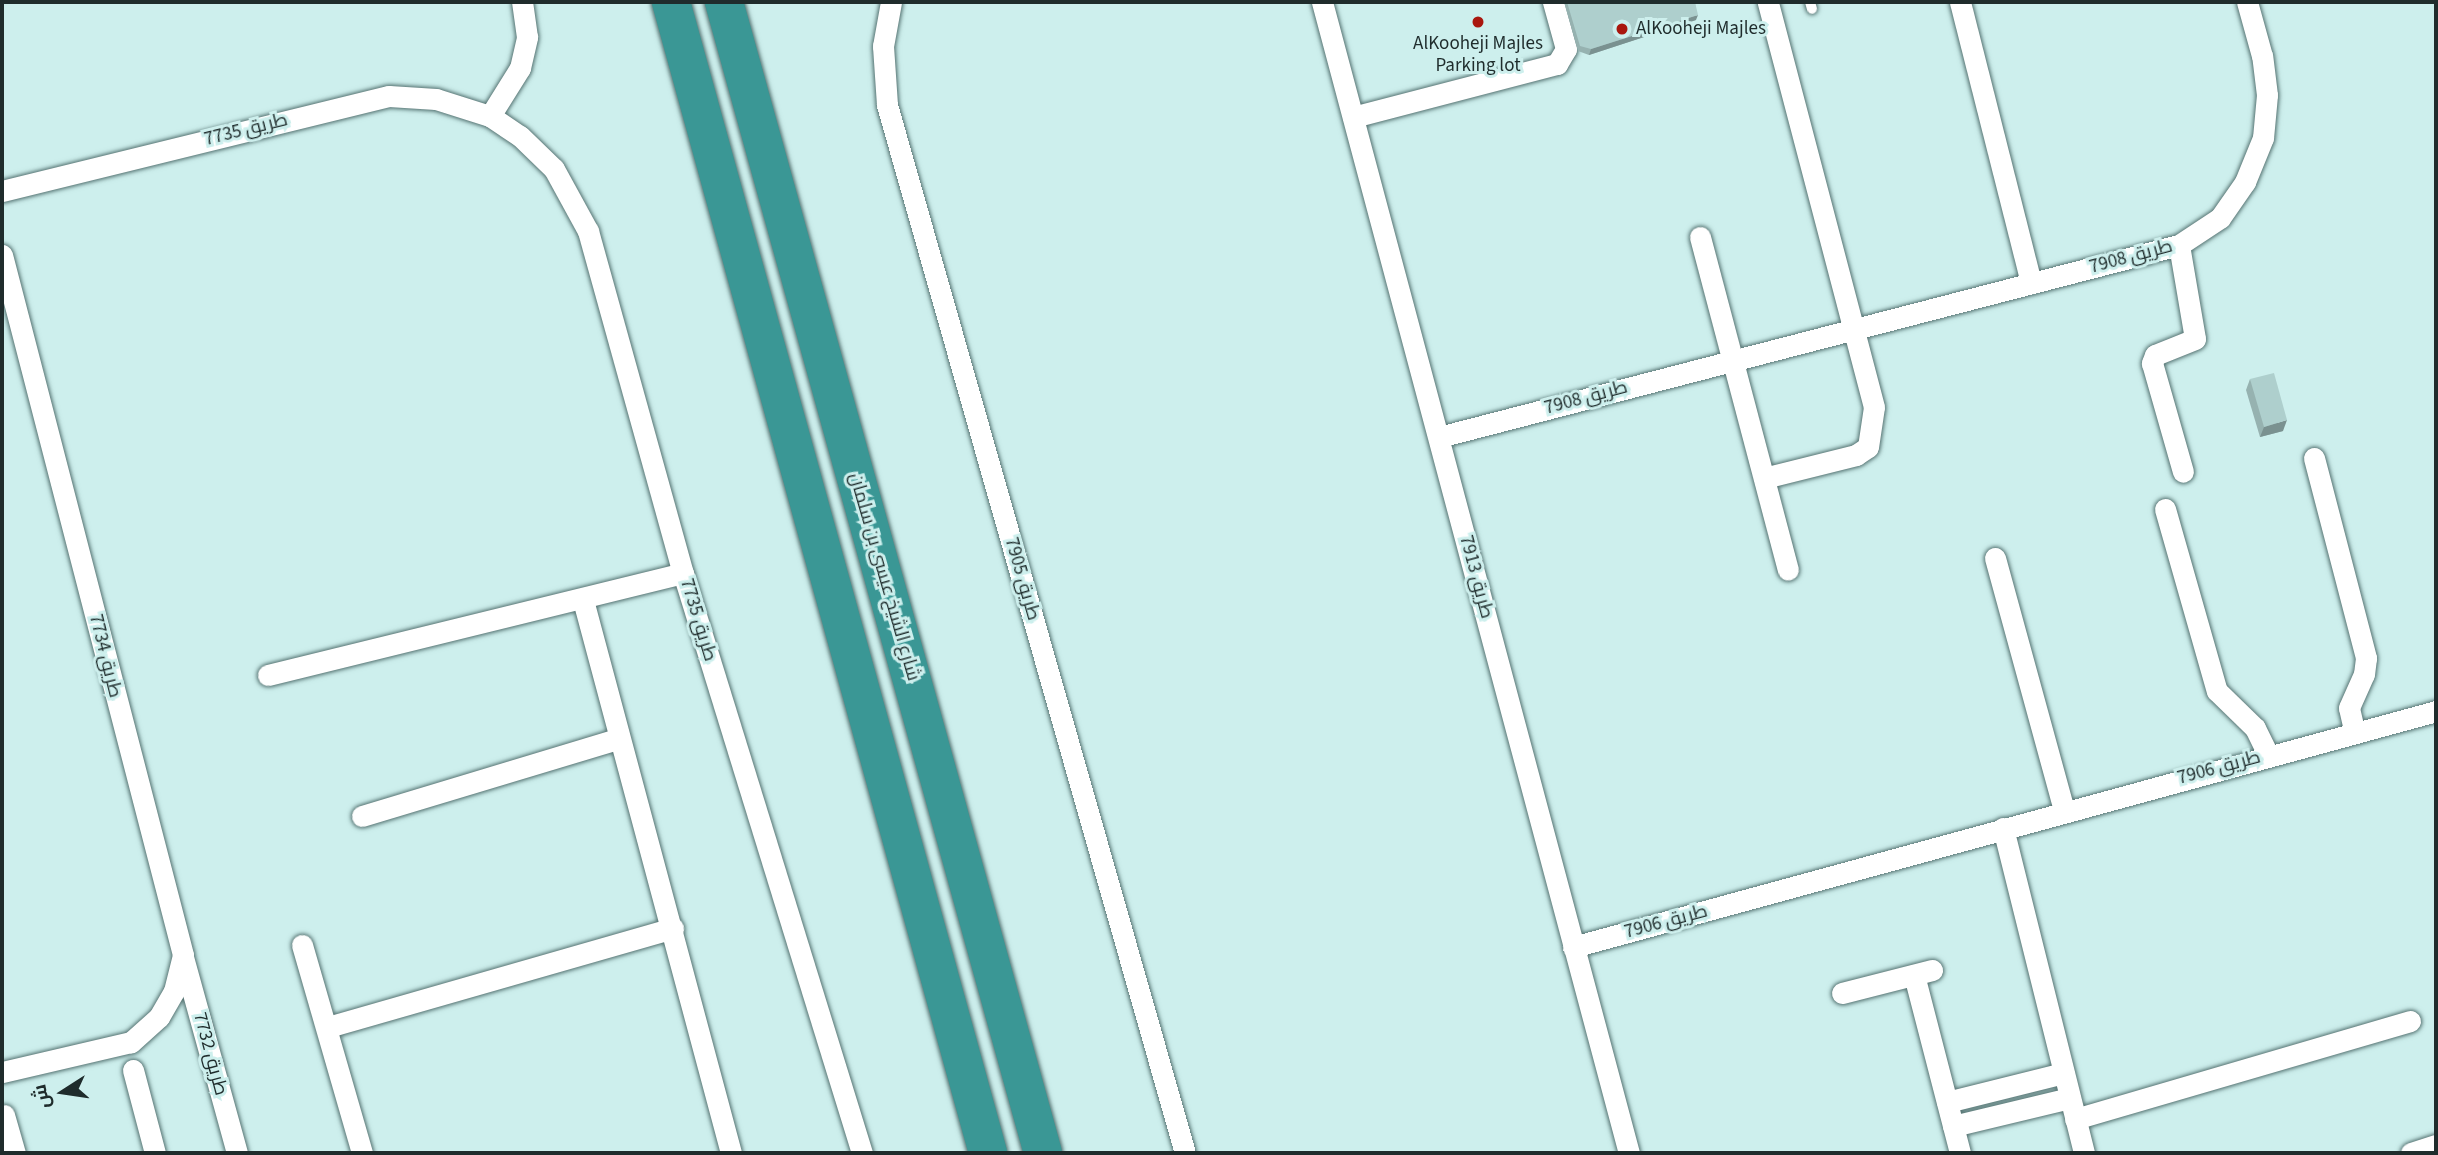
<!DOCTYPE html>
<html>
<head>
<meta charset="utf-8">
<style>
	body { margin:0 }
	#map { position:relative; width:2438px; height:1155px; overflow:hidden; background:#cdefed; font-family:"Source Sans 3",Cairo,sans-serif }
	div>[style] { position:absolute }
	.roads { filter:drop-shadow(0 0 2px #557372) drop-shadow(0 0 2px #557372) }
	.service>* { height:10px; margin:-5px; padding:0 5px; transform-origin:5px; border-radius:5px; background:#fff }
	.minor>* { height:21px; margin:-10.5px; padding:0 10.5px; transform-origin:10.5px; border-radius:10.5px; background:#fff }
	.motorway>* { height:38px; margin:-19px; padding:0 19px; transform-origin:19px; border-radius:19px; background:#3a9795 }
	.wall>* { inset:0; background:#96b2b0 }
	.shaded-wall>* { inset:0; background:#7a9190 }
	.building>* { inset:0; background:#aecfcd }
	.dots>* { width:19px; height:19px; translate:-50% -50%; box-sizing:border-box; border:4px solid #cdefed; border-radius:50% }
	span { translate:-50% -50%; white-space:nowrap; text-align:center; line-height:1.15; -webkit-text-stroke:6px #cdefed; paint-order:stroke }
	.poi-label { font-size:19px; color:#1f2c2c }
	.left { translate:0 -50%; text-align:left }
	.street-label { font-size:19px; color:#1f2c2c }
	.frame { position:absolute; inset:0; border:4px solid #1f2c2c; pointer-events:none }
	.north { position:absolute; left:28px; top:1057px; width:70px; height:70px; -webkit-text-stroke:5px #cdefed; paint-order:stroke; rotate:258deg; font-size:19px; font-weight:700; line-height:28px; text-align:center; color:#1f2c2c }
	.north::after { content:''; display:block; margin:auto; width:24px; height:32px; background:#1f2c2c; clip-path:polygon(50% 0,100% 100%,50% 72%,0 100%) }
</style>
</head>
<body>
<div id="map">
	<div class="roads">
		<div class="service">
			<div style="left:1810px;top:2px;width:7px;rotate:74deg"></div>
		</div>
		<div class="minor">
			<div style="left:891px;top:2px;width:45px;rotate:100.3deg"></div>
			<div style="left:883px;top:46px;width:59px;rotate:86.1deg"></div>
			<div style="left:887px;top:105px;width:1090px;rotate:74.13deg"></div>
			<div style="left:1322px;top:2px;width:1191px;rotate:75.07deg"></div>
			<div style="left:1960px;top:2px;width:290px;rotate:75.8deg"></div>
			<div style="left:490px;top:116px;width:57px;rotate:-58deg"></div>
			<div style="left:520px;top:68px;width:32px;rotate:-77deg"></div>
			<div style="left:527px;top:37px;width:35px;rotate:-98deg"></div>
			<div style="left:1353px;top:117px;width:211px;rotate:-14.6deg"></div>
			<div style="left:1557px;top:64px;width:17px;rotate:-59deg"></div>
			<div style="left:1566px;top:49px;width:49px;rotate:-105.5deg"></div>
			<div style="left:2px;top:191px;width:398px;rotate:-13.8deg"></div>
			<div style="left:389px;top:96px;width:47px;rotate:3.7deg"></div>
			<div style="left:436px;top:99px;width:57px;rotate:17.5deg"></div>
			<div style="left:490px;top:116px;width:36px;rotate:34deg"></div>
			<div style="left:520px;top:136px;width:47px;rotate:44.1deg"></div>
			<div style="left:554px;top:169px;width:71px;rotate:61.3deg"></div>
			<div style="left:588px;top:231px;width:355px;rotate:74.5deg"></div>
			<div style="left:683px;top:573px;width:607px;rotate:72.85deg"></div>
			<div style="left:1700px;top:237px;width:344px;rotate:75.2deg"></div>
			<div style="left:2179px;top:245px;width:95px;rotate:80.3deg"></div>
			<div style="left:2195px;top:339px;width:43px;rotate:158.2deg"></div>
			<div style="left:2155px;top:355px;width:9px;rotate:111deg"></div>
			<div style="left:2152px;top:363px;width:113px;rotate:74.1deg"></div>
			<div style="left:2px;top:255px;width:723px;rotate:75.5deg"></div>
			<div style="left:183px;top:955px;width:37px;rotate:104deg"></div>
			<div style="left:174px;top:991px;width:30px;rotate:120deg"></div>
			<div style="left:159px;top:1017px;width:38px;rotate:138deg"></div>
			<div style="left:131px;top:1042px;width:132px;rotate:166.9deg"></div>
			<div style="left:1439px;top:437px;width:765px;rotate:-14.55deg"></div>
			<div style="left:2179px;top:245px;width:49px;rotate:-33.4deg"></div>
			<div style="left:2220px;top:218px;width:44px;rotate:-55.2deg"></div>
			<div style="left:2245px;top:182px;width:48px;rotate:-67.8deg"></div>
			<div style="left:2263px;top:138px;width:43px;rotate:-84.7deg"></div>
			<div style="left:2267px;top:95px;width:39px;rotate:-97deg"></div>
			<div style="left:2262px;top:56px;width:56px;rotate:-105.5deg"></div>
			<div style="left:2314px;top:458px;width:207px;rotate:75.4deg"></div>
			<div style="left:2366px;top:658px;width:16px;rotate:97deg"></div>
			<div style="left:2364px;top:674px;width:37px;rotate:114deg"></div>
			<div style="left:2349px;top:708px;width:23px;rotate:77deg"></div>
			<div style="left:1764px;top:478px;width:95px;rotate:-14deg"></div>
			<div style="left:1856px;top:455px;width:14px;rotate:-34deg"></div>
			<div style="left:1868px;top:447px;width:40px;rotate:-81.5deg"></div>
			<div style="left:1874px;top:407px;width:419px;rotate:-104.7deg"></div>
			<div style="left:2165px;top:509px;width:189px;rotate:74.1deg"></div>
			<div style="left:2217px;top:691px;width:53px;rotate:44.2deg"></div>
			<div style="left:2255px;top:728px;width:30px;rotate:64deg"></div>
			<div style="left:1995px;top:558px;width:262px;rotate:74.7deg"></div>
			<div style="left:583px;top:600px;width:572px;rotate:75.02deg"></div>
			<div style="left:268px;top:675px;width:427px;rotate:-13.8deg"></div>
			<div style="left:362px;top:816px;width:266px;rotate:-16.8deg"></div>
			<div style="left:2003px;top:828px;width:335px;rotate:76deg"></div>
			<div style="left:302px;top:945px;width:216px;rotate:73.9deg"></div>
			<div style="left:1573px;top:947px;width:895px;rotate:-15.29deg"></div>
			<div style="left:183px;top:957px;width:203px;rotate:74.6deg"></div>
			<div style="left:1914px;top:975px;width:184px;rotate:75.5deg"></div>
			<div style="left:1842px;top:993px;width:93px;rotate:-14.3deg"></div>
			<div style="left:328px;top:1027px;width:359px;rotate:-16deg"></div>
			<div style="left:133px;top:1070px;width:86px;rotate:75.2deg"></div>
			<div style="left:1947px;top:1102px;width:120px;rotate:-14deg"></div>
			<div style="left:4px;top:1115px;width:40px;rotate:74deg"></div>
			<div style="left:2075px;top:1119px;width:349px;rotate:-16.3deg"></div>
			<div style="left:1953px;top:1126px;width:120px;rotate:-13.5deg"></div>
			<div style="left:2411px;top:1153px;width:26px;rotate:-18deg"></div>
		</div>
		<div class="motorway">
			<div style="left:671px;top:2px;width:1194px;rotate:74.6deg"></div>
			<div style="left:724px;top:2px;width:1194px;rotate:74.51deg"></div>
		</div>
	</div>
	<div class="wall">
		<div style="clip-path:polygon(1564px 2px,1695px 2px,1696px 20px,1589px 55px,1578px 51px)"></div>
		<div style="clip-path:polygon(2250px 379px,2283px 431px,2260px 437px,2246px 390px)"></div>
	</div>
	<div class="shaded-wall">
		<div style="clip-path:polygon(1698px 15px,1696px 20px,1589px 55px,1591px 49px)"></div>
		<div style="clip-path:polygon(2287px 420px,2283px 431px,2260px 437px,2264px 427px)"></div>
	</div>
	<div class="building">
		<div style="clip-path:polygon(1567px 2px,1695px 2px,1698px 15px,1591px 49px,1580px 46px)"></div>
		<div style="clip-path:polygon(2274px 373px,2287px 420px,2264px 427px,2250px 379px)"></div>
	</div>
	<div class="dots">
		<div style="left:1478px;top:22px;background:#a9170e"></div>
		<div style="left:1622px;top:29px;background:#a9170e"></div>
	</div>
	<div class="poi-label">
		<span class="left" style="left:1636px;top:29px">AlKooheji Majles</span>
		<span style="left:1478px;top:55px">AlKooheji Majles<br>Parking lot</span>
	</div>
	<div class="street-label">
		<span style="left:246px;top:130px;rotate:-14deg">طريق 7735</span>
		<span style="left:2131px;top:257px;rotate:-15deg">طريق 7908</span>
		<span style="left:1586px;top:398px;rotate:-15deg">طريق 7908</span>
		<span style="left:884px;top:577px;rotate:74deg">شارع الشيخ عيسى بن سلمان</span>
		<span style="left:1476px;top:577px;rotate:75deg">طريق 7913</span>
		<span style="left:1022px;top:579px;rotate:74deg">طريق 7905</span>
		<span style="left:698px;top:620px;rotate:73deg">طريق 7735</span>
		<span style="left:105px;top:656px;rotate:76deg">طريق 7734</span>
		<span style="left:2219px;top:768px;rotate:-15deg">طريق 7906</span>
		<span style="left:1666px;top:922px;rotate:-15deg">طريق 7906</span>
		<span style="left:210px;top:1054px;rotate:75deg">طريق 7732</span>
	</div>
	<div class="frame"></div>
	<div class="north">ش</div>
</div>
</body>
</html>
